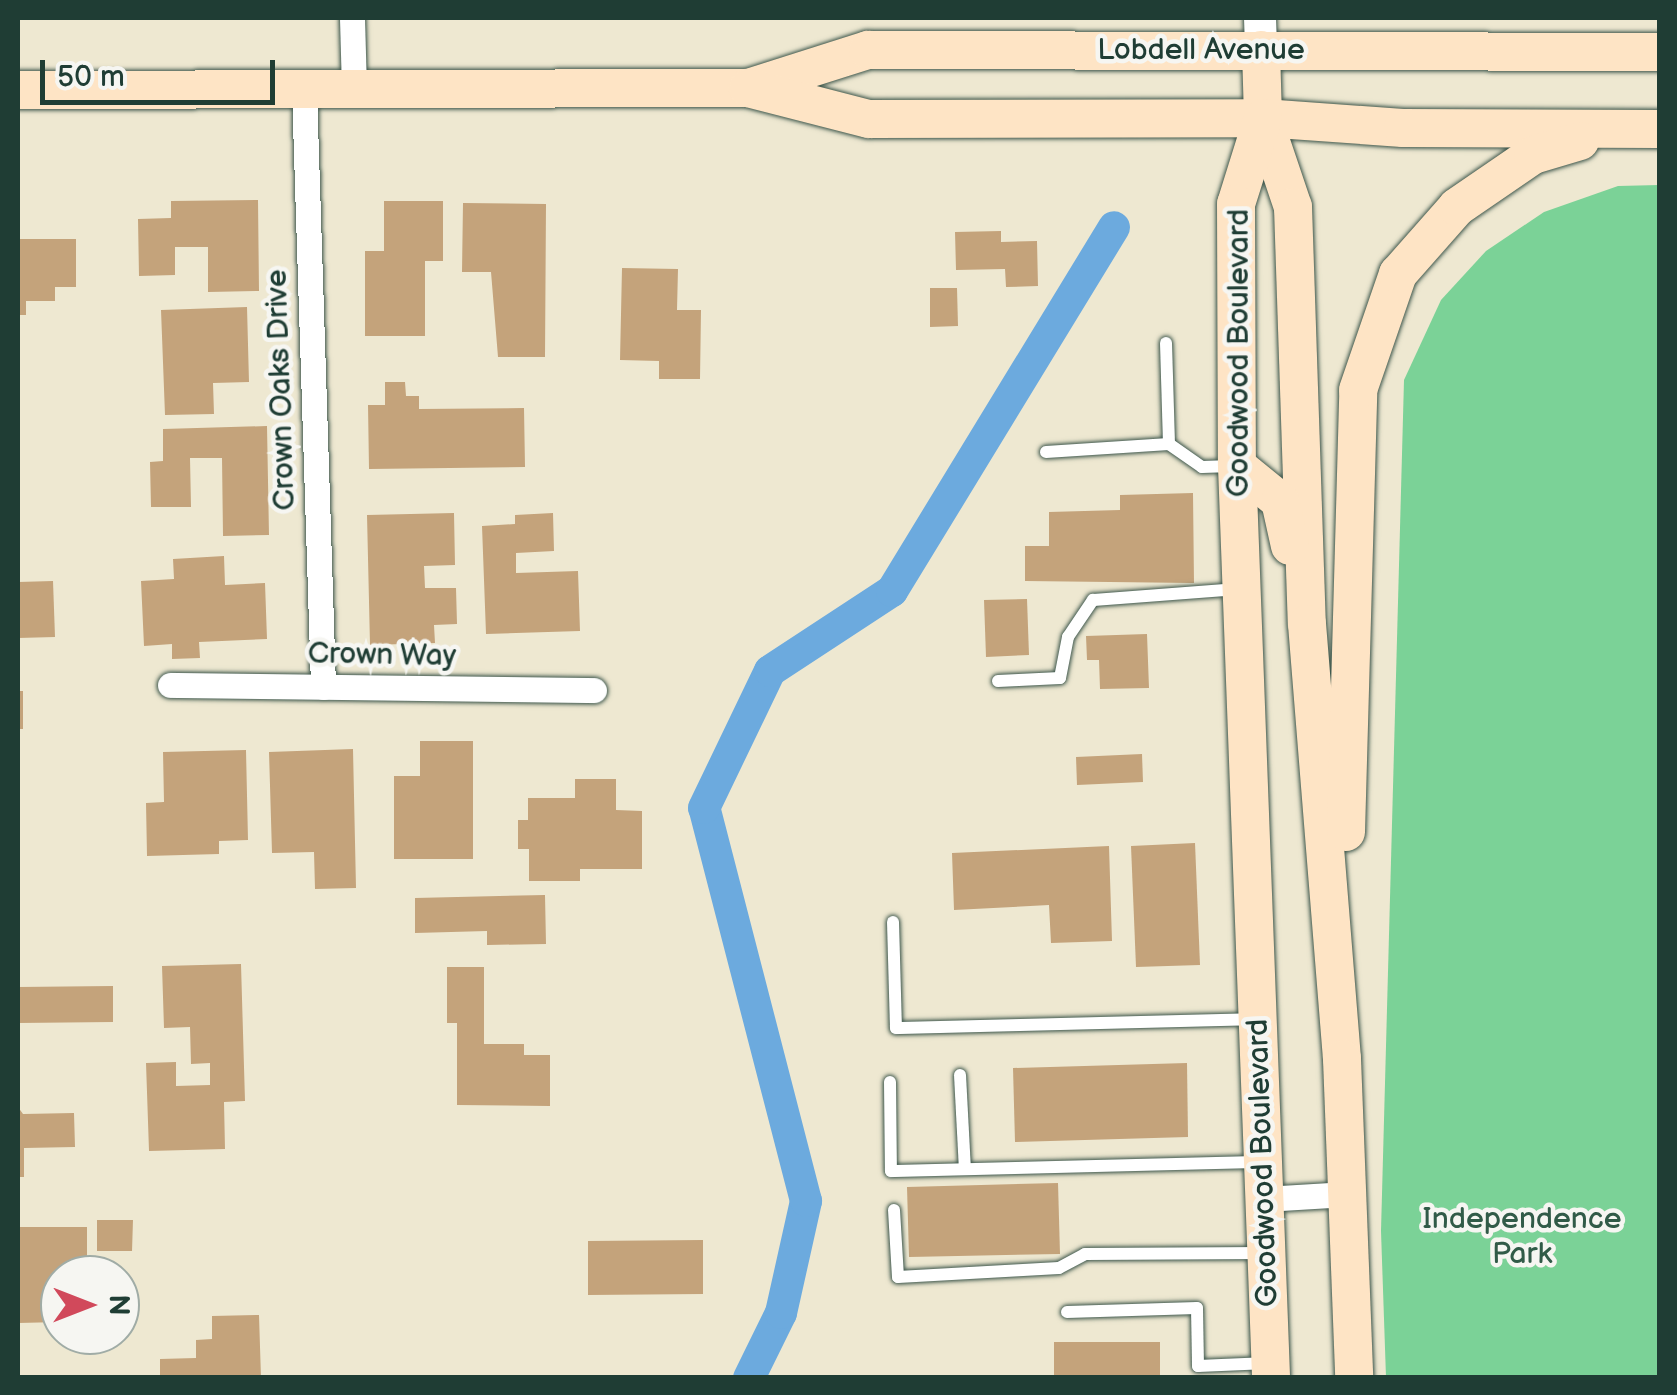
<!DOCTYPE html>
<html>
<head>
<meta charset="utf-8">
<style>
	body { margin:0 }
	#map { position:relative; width:1677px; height:1395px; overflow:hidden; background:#eee8d1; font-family:"Balsamiq Sans",sans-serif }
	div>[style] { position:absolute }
	.green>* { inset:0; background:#7bd297 }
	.canal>* { height:32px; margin:-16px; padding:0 16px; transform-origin:16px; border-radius:16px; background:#6caade }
	.building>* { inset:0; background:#c4a37b }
	.roads { filter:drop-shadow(0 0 2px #3e574c) drop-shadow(0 0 2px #3e574c) }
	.service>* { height:12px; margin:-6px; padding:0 6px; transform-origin:6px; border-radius:6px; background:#fff }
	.minor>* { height:25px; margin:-12.5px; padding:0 12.5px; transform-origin:12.5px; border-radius:12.5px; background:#fff }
	.tertiary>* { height:32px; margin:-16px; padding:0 16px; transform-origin:16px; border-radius:16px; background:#fff }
	.secondary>* { height:38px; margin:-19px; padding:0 19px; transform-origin:19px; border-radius:19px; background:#fee4c5 }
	span { translate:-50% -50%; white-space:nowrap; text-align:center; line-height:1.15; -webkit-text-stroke:9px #f6f6f2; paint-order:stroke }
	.street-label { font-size:30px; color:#1f3d34 }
	.park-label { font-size:30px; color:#315b48 }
	.frame { position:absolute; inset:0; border:20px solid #1f3d34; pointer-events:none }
	.north { position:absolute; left:40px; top:1255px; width:100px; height:100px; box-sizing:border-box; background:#f6f6f2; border:2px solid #a0aca6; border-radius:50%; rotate:90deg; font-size:28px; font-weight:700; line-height:40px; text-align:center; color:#1f3d34 }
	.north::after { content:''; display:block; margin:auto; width:35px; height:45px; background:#d1495b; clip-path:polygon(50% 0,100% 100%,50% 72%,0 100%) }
	.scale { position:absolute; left:40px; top:60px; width:235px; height:45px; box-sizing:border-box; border:5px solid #1f3d34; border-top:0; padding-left:12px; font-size:30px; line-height:35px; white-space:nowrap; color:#1f3d34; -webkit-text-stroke:8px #f6f6f2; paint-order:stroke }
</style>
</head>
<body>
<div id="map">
	<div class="green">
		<div style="clip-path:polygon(1659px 185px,1659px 1377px,1386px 1377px,1381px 1231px,1404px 380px,1441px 300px,1486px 251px,1544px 212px,1618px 186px)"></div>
	</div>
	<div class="canal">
		<div style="left:749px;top:1378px;width:72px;rotate:-63.8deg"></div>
		<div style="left:781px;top:1313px;width:115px;rotate:-77.4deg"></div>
		<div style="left:806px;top:1201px;width:406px;rotate:-104.5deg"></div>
		<div style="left:704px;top:808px;width:152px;rotate:-64.3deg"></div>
		<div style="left:770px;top:671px;width:146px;rotate:-33.3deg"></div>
		<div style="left:892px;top:591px;width:426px;rotate:-58.6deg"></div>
	</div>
	<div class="building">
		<div style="clip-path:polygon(258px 200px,259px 291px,208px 292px,208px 247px,175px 247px,175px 275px,139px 276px,138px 219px,171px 218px,171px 201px)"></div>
		<div style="clip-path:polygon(384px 201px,443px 201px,443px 261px,425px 261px,425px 336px,365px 336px,365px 251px,384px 251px)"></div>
		<div style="clip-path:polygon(463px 203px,546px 204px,545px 357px,498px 357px,491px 272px,462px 272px)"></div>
		<div style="clip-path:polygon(1001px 231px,1001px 242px,1037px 241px,1038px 286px,1006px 287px,1005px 269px,956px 270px,955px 232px)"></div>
		<div style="clip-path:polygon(18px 239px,76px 239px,76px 287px,55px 287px,55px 301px,26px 301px,26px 315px,18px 315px)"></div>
		<div style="clip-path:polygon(622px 268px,678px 269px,677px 310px,701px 310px,700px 379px,659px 379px,659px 361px,620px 360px)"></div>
		<div style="clip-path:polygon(930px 288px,957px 288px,958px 326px,930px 327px)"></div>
		<div style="clip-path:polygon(247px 307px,249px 382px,213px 383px,214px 414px,165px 415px,161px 310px)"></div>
		<div style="clip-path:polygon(385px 382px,405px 382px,406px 396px,419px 396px,419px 409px,524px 408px,525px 467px,369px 469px,368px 405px,385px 405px)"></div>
		<div style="clip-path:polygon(267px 426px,269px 535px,223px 536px,222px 458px,190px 458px,191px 507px,151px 507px,150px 462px,163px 461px,163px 429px)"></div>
		<div style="clip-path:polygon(1193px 493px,1194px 583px,1025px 581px,1025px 546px,1049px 546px,1049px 512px,1120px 510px,1120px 495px)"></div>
		<div style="clip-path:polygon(454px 513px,455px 565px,424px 566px,425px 588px,456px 588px,457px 624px,434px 625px,435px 643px,370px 645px,367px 515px)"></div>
		<div style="clip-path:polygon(553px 513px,554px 551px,516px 553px,516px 573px,578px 571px,580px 631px,486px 634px,482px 526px,515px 524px,515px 515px)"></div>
		<div style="clip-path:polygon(224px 556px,225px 585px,265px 583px,267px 639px,199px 642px,200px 658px,172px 659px,172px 644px,144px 646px,141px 581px,174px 579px,173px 559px)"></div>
		<div style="clip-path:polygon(53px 581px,55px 637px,18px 638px,18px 582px)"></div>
		<div style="clip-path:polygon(1027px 599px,1029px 655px,986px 657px,984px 600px)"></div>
		<div style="clip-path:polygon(1147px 634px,1149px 688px,1100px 689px,1099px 660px,1087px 660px,1086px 636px)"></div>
		<div style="clip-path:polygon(18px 691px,23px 691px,23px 729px,18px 729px)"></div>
		<div style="clip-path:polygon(420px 741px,473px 741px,473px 859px,394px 859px,394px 776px,420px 776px)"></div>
		<div style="clip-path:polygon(353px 749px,356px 888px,315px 889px,314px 852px,272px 853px,269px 752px)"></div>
		<div style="clip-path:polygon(246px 750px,248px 840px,219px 841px,219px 854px,147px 856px,146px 803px,164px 802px,163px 752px)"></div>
		<div style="clip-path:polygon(1142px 754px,1143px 782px,1077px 785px,1076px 757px)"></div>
		<div style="clip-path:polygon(575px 779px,616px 779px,616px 810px,642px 811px,642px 869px,580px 869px,580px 881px,529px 881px,529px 849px,518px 849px,518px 820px,528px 820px,528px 798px,575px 798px)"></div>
		<div style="clip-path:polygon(1195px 843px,1200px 965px,1136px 967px,1131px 846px)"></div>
		<div style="clip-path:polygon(1109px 846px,1112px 941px,1051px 943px,1049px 905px,954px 910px,952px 853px)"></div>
		<div style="clip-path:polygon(545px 895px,546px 944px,487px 945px,487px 931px,415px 933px,415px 898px)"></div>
		<div style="clip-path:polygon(241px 964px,245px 1101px,224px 1102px,225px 1149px,149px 1151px,146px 1063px,176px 1062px,176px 1086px,210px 1085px,210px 1063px,191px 1064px,190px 1027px,164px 1028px,162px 966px)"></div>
		<div style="clip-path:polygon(447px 967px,484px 967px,484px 1044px,524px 1044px,524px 1055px,550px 1055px,550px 1106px,457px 1105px,457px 1023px,447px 1023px)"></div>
		<div style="clip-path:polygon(113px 986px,113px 1022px,18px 1023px,18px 987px)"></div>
		<div style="clip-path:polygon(1187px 1063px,1188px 1137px,1015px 1142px,1013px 1068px)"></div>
		<div style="clip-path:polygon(18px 1107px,23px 1114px,74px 1113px,75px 1147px,24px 1148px,24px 1177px,18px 1177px)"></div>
		<div style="clip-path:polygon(1058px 1183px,1060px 1254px,909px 1257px,907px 1187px)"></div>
		<div style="clip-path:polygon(97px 1220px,133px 1220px,132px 1251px,97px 1251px)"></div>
		<div style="clip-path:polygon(18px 1227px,87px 1227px,87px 1275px,60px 1275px,60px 1322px,18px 1323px)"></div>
		<div style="clip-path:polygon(703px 1240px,703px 1294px,588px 1295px,588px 1241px)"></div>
		<div style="clip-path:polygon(259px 1315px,261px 1378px,160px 1378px,160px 1359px,196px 1358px,196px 1340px,212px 1339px,212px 1316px)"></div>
		<div style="clip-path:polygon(1054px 1342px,1160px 1342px,1160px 1378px,1054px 1378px)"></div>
	</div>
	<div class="roads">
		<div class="service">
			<div style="left:1166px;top:343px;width:101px;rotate:88.3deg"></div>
			<div style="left:1046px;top:452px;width:123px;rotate:-3.7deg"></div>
			<div style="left:1169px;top:444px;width:40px;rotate:34.9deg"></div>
			<div style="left:1202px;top:467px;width:30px;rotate:-2deg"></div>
			<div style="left:998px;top:681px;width:62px;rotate:-2.8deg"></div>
			<div style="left:1060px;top:678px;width:42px;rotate:-79deg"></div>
			<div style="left:1068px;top:637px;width:45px;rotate:-56deg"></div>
			<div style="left:1093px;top:600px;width:146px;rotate:-4.3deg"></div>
			<div style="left:893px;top:922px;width:106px;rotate:88.4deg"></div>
			<div style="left:896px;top:1028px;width:359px;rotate:-1.4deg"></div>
			<div style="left:960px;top:1075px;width:94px;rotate:87deg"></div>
			<div style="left:890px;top:1082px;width:89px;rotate:89.4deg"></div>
			<div style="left:891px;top:1171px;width:369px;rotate:-1.4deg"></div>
			<div style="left:894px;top:1210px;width:67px;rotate:86.6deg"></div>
			<div style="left:898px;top:1277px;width:161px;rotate:-3.2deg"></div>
			<div style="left:1059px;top:1268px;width:30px;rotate:-28deg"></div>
			<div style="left:1085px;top:1254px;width:179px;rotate:-0.3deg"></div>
			<div style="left:1067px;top:1312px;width:130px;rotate:-1.8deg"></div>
			<div style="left:1197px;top:1308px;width:58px;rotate:89deg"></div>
			<div style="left:1198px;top:1366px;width:70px;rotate:-2.5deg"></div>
		</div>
		<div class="minor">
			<div style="left:352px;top:18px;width:73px;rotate:88.4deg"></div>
			<div style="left:304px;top:91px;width:596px;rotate:88.17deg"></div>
			<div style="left:170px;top:685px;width:424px;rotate:0.7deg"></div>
			<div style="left:1264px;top:1199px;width:83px;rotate:-3.4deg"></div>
		</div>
		<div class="tertiary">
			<div style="left:1260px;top:18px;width:32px;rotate:88deg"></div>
		</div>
		<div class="secondary">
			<div style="left:1261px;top:50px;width:68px;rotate:88.3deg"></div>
			<div style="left:1263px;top:118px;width:94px;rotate:71.4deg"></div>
			<div style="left:1293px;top:207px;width:417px;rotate:88.1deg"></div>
			<div style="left:1307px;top:624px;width:436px;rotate:85.4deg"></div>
			<div style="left:1342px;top:1059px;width:319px;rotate:87.8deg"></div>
			<div style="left:748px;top:88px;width:126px;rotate:-17.6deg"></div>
			<div style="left:868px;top:50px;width:792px;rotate:0.14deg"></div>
			<div style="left:18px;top:90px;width:730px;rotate:-0.16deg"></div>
			<div style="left:748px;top:88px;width:125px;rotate:14.4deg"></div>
			<div style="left:869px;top:119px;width:394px;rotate:-0.1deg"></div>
			<div style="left:1263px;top:118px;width:140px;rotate:4.1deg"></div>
			<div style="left:1403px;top:128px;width:257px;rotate:0.2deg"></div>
			<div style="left:1263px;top:118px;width:90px;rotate:107.4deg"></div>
			<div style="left:1236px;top:204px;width:262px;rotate:89.8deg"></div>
			<div style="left:1237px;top:466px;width:913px;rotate:87.86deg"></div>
			<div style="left:1237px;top:466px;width:55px;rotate:39.1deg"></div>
			<div style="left:1280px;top:501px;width:46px;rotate:77.5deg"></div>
			<div style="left:1346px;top:832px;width:442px;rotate:-88.4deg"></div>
			<div style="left:1358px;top:390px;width:123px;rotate:-71deg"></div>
			<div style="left:1398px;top:274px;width:89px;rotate:-48.6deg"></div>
			<div style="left:1457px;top:207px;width:92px;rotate:-34.4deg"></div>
			<div style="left:1533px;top:155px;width:49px;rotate:-16.6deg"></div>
		</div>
	</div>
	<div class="street-label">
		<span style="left:1201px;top:50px">Lobdell Avenue</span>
		<span style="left:1239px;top:353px;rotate:-90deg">Goodwood Boulevard</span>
		<span style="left:281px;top:390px;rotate:-92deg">Crown Oaks Drive</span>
		<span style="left:382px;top:655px;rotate:1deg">Crown Way</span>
		<span style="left:1263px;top:1163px;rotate:-92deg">Goodwood Boulevard</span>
	</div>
	<div class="park-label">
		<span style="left:1522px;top:1236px">Independence<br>Park</span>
	</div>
	<div class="frame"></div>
	<div class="north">N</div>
	<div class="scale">50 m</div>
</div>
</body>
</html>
